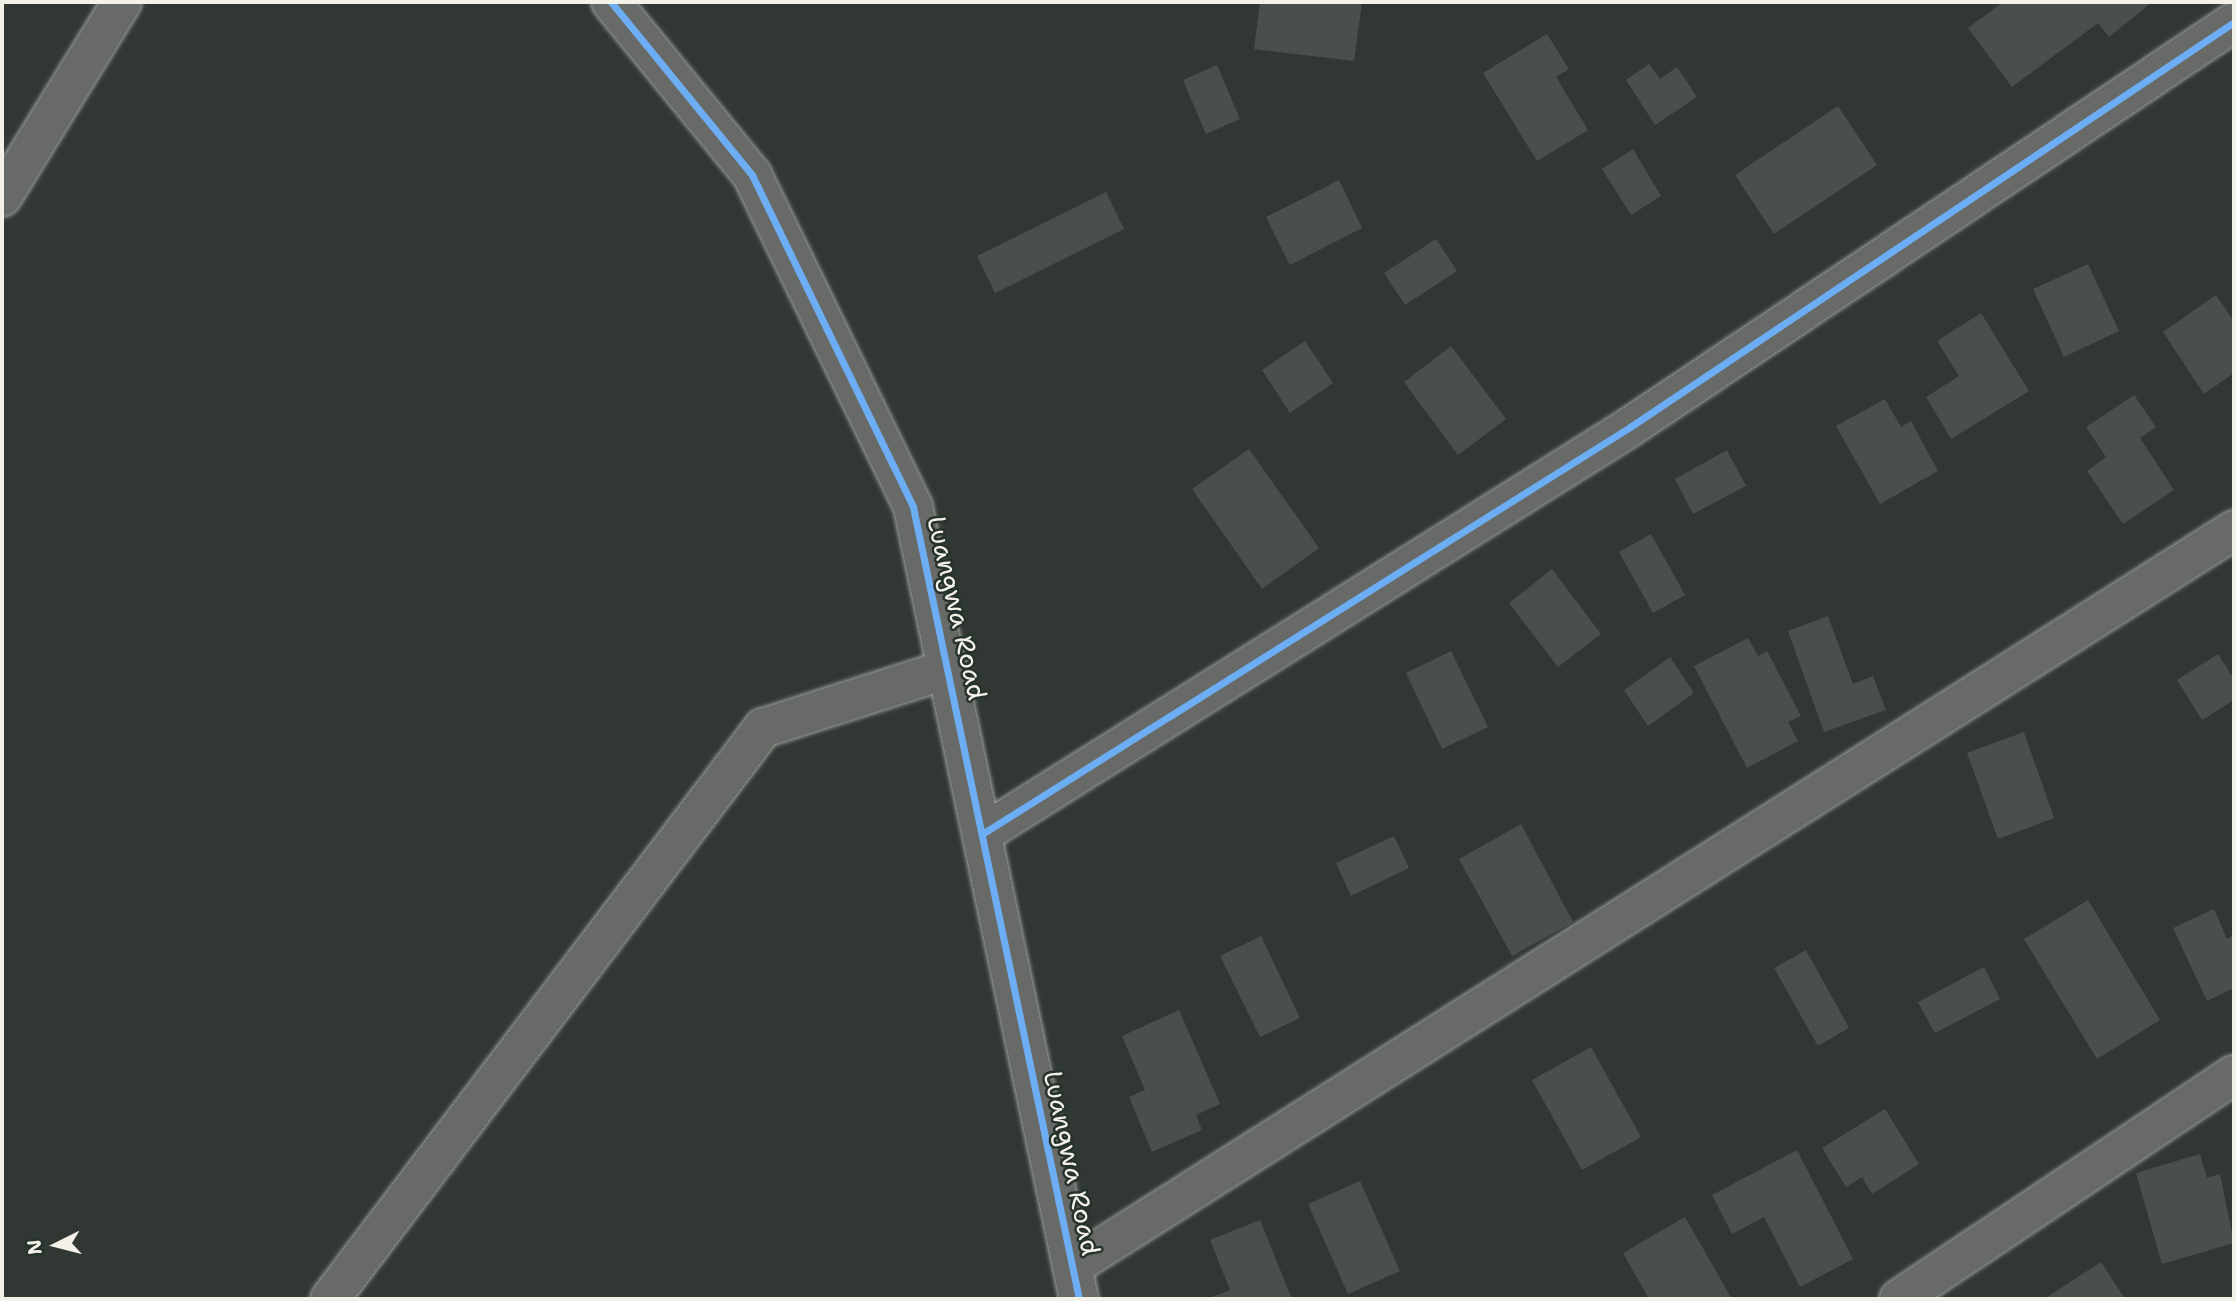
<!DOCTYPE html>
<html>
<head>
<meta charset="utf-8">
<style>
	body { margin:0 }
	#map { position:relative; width:2236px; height:1301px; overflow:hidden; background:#313834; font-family:"Shantell Sans",sans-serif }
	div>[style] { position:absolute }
	.building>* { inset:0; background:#4a4f4c }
	.roads { filter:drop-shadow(0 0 2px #9a9d99) drop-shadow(0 0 2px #9a9d99) }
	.minor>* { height:38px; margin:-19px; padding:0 19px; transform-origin:19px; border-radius:19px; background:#676a66 }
	.highway>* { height:38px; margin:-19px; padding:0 19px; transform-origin:19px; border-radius:19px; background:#676a66 }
	.cycleway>* { height:7px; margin:-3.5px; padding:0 3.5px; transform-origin:3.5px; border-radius:3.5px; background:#6dadf4 }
	span { translate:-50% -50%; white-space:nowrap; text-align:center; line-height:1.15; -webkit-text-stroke:5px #26332d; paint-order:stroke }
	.street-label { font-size:26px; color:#f4f1e8 }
	.frame { position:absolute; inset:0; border:4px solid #f4f1e8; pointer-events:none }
	.north { position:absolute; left:21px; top:1210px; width:70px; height:70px; -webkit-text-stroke:5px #26332d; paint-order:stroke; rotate:264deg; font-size:19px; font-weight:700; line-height:28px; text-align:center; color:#f4f1e8 }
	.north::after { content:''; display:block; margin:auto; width:24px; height:32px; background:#f4f1e8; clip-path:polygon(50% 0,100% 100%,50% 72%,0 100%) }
</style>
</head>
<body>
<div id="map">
	<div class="building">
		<div style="clip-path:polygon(1260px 2px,1362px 2px,1354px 61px,1254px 49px)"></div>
		<div style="clip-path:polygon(2003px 2px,2152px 2px,2109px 37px,2098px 23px,2012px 87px,1968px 28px)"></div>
		<div style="clip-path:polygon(1547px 34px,1569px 69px,1556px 77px,1588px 130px,1537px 161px,1483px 73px)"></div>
		<div style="clip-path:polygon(1649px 64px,1660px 79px,1677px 67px,1697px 97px,1655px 125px,1626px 80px)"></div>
		<div style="clip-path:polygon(1217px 65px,1240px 119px,1206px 134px,1183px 80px)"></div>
		<div style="clip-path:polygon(1838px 106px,1877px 165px,1774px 234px,1735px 175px)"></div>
		<div style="clip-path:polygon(1633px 149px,1661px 196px,1631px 215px,1602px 169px)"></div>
		<div style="clip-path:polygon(1339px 180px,1362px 228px,1290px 265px,1266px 217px)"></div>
		<div style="clip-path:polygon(1106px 192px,1124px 229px,995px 293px,977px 256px)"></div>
		<div style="clip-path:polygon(1436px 239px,1457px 271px,1405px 305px,1384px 273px)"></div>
		<div style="clip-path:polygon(2088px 264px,2119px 331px,2064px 357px,2033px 289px)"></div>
		<div style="clip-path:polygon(2216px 295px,2234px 322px,2234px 373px,2204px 394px,2163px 332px)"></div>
		<div style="clip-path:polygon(1981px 313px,2029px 391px,1951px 439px,1926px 397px,1959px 376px,1937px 341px)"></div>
		<div style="clip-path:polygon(1305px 341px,1333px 383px,1290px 413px,1262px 370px)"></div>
		<div style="clip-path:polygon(1451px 346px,1506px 419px,1458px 455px,1404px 382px)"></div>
		<div style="clip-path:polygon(2134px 395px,2156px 427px,2140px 438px,2174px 490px,2123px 524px,2087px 471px,2106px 457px,2086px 427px)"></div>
		<div style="clip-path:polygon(1885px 399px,1901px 427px,1911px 421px,1938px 471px,1880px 504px,1836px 426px)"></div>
		<div style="clip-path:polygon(1249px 449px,1319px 548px,1262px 589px,1192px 489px)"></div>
		<div style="clip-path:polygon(1727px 450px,1746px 486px,1693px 514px,1675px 479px)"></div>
		<div style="clip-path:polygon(1651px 534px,1685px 595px,1653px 613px,1619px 552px)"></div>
		<div style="clip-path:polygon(1552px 569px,1601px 634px,1558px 667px,1509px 603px)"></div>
		<div style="clip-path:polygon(1828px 616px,1853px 684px,1873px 676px,1886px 710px,1824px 732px,1788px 631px)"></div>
		<div style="clip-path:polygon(1748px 638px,1758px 656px,1767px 651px,1801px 716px,1788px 722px,1798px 741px,1747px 768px,1694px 666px)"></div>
		<div style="clip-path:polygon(1451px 651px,1488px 727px,1442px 749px,1406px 673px)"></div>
		<div style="clip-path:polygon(2218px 654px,2234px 679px,2234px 700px,2202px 720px,2177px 680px)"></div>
		<div style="clip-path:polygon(1670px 657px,1694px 693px,1648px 726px,1624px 690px)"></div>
		<div style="clip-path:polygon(2024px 732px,2054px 818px,1998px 839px,1967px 753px)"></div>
		<div style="clip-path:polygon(1521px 824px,1573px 922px,1512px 956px,1459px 859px)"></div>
		<div style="clip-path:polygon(1394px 836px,1409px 868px,1351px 896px,1336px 863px)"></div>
		<div style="clip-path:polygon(2088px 900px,2160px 1020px,2097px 1059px,2024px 939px)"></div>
		<div style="clip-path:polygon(2214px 909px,2227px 939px,2234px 935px,2234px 988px,2207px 1001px,2173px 928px)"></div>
		<div style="clip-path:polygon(1261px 936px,1300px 1018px,1260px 1037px,1220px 956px)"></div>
		<div style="clip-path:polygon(1806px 950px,1849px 1028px,1818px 1046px,1774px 968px)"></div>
		<div style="clip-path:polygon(1984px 967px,2000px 999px,1935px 1033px,1918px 1002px)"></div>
		<div style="clip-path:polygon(1179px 1010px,1220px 1104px,1196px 1115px,1202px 1130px,1152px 1152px,1129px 1097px,1145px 1090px,1122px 1036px)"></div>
		<div style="clip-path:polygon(1591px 1047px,1641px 1137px,1582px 1170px,1532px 1080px)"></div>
		<div style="clip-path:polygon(1885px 1109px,1919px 1164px,1872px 1194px,1862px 1177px,1846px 1187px,1822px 1148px)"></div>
		<div style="clip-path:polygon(1797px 1150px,1853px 1259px,1800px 1287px,1764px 1217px,1732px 1234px,1712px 1195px)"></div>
		<div style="clip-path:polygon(2200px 1154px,2207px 1178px,2220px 1174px,2234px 1243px,2162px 1264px,2136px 1173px)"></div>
		<div style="clip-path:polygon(1360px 1181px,1400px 1271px,1348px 1294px,1308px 1204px)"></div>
		<div style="clip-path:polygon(1685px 1217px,1732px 1299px,1649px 1299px,1623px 1253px)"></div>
		<div style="clip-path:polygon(1260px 1220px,1292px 1299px,1207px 1299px,1230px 1290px,1210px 1240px)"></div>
		<div style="clip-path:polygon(2101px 1262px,2125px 1299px,2044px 1299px)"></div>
	</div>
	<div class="roads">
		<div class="minor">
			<div style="left:611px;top:2px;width:223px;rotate:50.8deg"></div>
			<div style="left:752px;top:175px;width:369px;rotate:64.1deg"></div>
			<div style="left:913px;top:507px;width:809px;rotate:78.16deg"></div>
			<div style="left:982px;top:834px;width:765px;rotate:-32.13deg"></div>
			<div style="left:1630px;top:427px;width:727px;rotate:-33.84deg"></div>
			<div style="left:1073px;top:1266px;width:1375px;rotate:-32.37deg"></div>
			<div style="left:330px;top:1299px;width:717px;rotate:-52.83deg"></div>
			<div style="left:763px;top:728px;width:197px;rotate:-17.7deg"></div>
			<div style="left:1899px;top:1299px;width:403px;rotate:-33.8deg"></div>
		</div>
		<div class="highway">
			<div style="left:2px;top:197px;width:229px;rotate:-58.4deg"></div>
		</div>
	</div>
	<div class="cycleway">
		<div style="left:611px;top:2px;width:223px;rotate:50.8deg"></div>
		<div style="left:752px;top:175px;width:369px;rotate:64.1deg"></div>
		<div style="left:913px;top:507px;width:809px;rotate:78.16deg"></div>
		<div style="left:982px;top:834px;width:765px;rotate:-32.13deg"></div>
		<div style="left:1630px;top:427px;width:727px;rotate:-33.84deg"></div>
	</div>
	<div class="street-label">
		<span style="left:957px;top:608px;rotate:77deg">Luangwa Road</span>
		<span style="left:1072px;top:1163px;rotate:78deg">Luangwa Road</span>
	</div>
	<div class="frame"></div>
	<div class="north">N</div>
</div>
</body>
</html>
